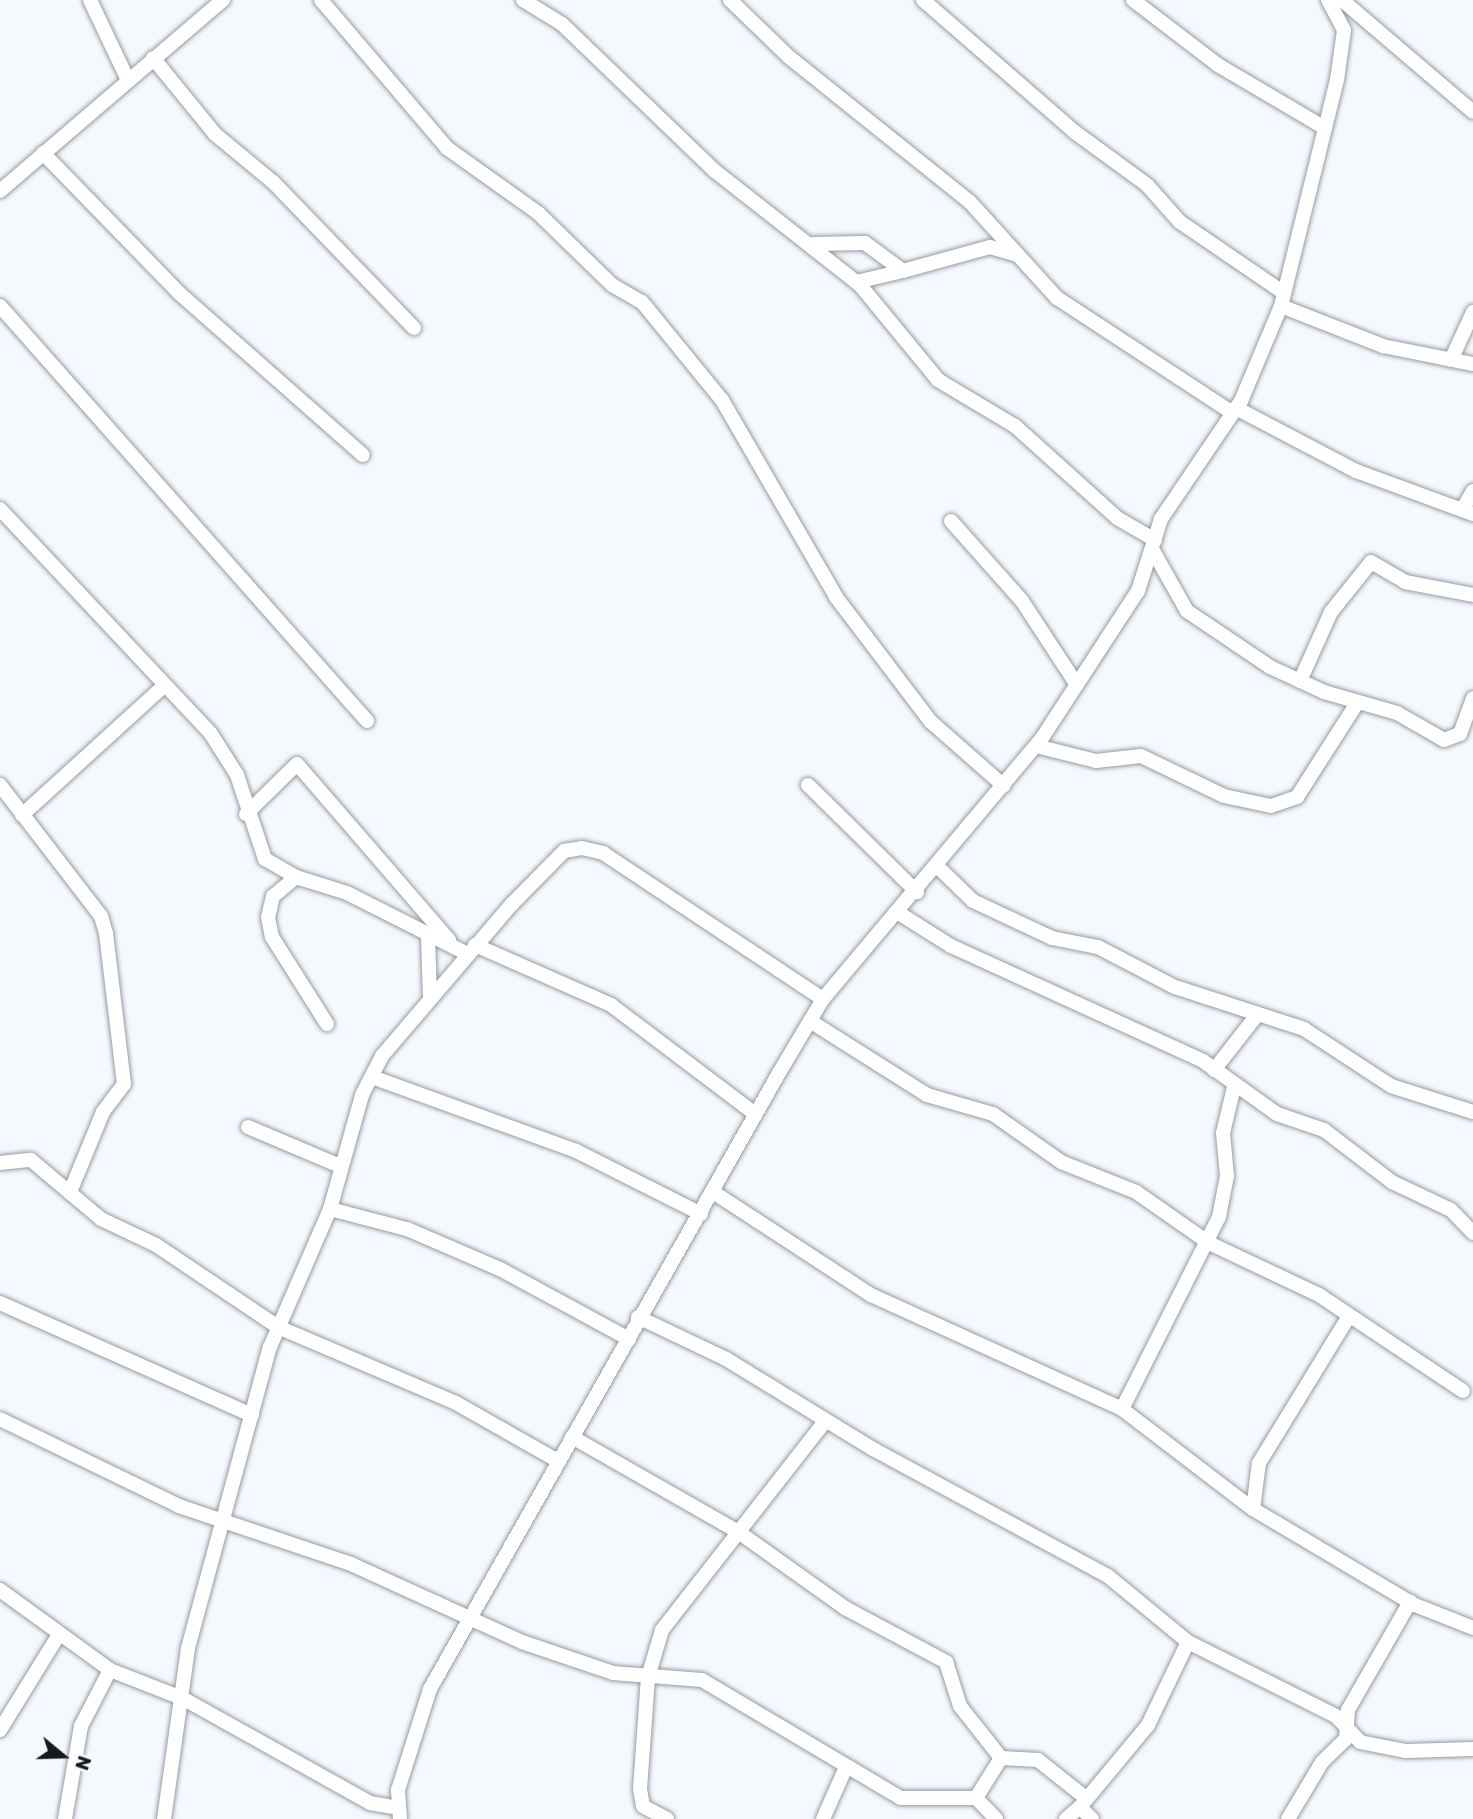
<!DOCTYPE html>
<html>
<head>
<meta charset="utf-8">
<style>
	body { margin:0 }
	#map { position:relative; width:1473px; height:1819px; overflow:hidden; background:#f4f9fe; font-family:Rubik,sans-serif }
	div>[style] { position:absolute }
	.roads { filter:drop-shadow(0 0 2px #969ba1) drop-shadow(0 0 2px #969ba1) }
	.minor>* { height:14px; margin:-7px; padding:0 7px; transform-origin:7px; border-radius:7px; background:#fff }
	span { translate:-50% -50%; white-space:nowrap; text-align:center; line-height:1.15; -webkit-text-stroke:5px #f4f9fe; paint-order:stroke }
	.north { position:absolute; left:28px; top:1721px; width:70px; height:70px; -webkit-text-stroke:5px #f4f9fe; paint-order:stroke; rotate:109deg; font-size:19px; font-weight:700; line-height:28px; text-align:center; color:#16181a }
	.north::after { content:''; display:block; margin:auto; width:24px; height:32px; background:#16181a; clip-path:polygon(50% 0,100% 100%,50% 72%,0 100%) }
</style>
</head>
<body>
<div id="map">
	<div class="roads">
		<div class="minor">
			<div style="left:90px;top:0;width:86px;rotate:64.6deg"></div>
			<div style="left:321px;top:0;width:194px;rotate:49.6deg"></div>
			<div style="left:447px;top:148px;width:112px;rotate:35.5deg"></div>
			<div style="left:538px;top:213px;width:103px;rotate:44.2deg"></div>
			<div style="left:612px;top:285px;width:34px;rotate:30deg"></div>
			<div style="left:642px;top:302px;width:127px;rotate:50.8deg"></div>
			<div style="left:722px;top:400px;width:228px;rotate:59.9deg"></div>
			<div style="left:836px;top:597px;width:156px;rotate:52.8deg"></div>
			<div style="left:930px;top:721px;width:98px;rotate:41.3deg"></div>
			<div style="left:523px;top:0;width:46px;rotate:31.6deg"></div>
			<div style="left:562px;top:24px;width:212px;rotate:43.9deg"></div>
			<div style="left:715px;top:171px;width:184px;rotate:38.2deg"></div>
			<div style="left:860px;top:285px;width:123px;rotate:50.6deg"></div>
			<div style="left:938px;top:380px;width:90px;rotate:30.9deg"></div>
			<div style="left:1015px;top:426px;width:137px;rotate:42deg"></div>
			<div style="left:1117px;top:518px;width:44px;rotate:30.1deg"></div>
			<div style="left:730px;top:0;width:82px;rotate:44deg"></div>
			<div style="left:789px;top:57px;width:231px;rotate:38.7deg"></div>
			<div style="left:969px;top:201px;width:131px;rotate:47.8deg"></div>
			<div style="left:1057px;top:298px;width:210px;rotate:33.2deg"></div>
			<div style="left:923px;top:0;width:203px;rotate:41deg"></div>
			<div style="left:1076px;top:133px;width:88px;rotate:36.2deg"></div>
			<div style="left:1147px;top:185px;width:50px;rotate:48.3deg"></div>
			<div style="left:1180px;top:222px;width:126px;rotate:34.3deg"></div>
			<div style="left:1133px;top:0;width:107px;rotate:37.4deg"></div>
			<div style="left:1218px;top:65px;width:124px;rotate:30.5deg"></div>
			<div style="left:1342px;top:0;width:172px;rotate:40.5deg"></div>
			<div style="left:153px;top:58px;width:98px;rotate:50.8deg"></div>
			<div style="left:215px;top:134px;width:75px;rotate:39.6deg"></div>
			<div style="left:273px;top:182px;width:203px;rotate:46deg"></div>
			<div style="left:43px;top:153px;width:195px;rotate:45.8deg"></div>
			<div style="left:179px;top:293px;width:245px;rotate:41.4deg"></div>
			<div style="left:0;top:191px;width:294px;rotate:-40.6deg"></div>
			<div style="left:813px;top:244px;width:52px;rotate:-1.1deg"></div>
			<div style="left:865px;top:243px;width:47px;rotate:36.4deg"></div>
			<div style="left:903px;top:271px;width:90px;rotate:-15.4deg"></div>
			<div style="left:990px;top:247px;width:26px;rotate:16deg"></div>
			<div style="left:856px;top:282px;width:48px;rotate:-13.2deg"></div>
			<div style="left:0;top:306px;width:554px;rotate:48.51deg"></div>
			<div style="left:1281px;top:306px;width:110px;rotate:21.4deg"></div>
			<div style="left:1383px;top:346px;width:92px;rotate:11.3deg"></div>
			<div style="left:1451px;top:360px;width:53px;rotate:-65.4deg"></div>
			<div style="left:1236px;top:408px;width:136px;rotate:27.7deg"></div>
			<div style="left:1356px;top:471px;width:125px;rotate:20.2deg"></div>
			<div style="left:0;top:509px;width:308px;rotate:46.8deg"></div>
			<div style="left:211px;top:734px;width:49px;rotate:57.6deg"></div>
			<div style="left:237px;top:775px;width:89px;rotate:71.6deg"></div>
			<div style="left:265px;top:859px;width:36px;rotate:30deg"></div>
			<div style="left:296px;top:877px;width:30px;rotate:140deg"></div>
			<div style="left:273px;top:896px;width:22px;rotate:103deg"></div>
			<div style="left:268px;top:917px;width:20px;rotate:79deg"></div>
			<div style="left:272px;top:937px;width:103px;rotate:57.7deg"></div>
			<div style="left:1462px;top:510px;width:22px;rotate:-60deg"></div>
			<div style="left:951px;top:521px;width:107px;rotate:48.4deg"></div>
			<div style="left:1022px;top:601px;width:100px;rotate:56.8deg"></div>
			<div style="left:1152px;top:549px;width:71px;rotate:60.6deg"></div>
			<div style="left:1187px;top:611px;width:100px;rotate:34deg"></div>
			<div style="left:1270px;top:667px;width:60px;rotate:24.8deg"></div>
			<div style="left:1324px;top:692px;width:76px;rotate:16deg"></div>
			<div style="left:1397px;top:713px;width:54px;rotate:29.9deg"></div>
			<div style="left:1444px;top:740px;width:17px;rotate:-21deg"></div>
			<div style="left:1460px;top:734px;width:38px;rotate:-70deg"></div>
			<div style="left:1300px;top:681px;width:76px;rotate:-65.8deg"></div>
			<div style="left:1331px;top:612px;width:64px;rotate:-51.3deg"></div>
			<div style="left:1371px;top:562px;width:39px;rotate:30deg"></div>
			<div style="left:1405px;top:582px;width:69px;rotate:10.8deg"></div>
			<div style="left:1036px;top:746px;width:62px;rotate:14deg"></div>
			<div style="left:1096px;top:761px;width:45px;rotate:-6.3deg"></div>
			<div style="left:1141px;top:756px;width:92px;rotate:25.7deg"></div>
			<div style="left:1224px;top:796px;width:48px;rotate:12deg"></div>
			<div style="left:1271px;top:806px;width:28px;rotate:-19deg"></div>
			<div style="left:1297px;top:797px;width:112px;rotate:-57.4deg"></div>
			<div style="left:0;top:785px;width:165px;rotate:52.4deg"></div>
			<div style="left:101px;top:916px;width:18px;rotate:74deg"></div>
			<div style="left:106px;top:933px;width:152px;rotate:83.2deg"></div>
			<div style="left:124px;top:1084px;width:35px;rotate:127deg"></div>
			<div style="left:103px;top:1112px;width:87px;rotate:112.4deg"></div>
			<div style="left:808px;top:785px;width:153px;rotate:44.5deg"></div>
			<div style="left:246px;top:814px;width:71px;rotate:-44.4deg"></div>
			<div style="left:297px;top:764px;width:233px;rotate:49.2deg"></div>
			<div style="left:22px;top:815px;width:193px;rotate:-42.3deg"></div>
			<div style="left:939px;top:868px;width:47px;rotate:44.1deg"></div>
			<div style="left:973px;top:901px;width:87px;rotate:25.1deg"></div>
			<div style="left:1052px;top:938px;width:47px;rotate:11.1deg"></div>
			<div style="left:1098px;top:947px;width:87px;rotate:27.5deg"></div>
			<div style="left:1175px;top:987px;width:136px;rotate:18deg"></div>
			<div style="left:1304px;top:1029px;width:104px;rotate:33.2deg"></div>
			<div style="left:1391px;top:1086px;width:86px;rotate:17.6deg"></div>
			<div style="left:296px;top:877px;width:53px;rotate:17.4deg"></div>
			<div style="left:347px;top:893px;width:133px;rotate:26.8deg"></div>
			<div style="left:897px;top:912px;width:64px;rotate:32.2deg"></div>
			<div style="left:951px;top:946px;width:277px;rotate:24.5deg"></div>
			<div style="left:1203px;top:1061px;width:91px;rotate:35.6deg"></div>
			<div style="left:1277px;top:1114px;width:50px;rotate:18.8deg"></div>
			<div style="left:1324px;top:1130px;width:86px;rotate:37.4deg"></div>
			<div style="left:1392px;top:1182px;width:65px;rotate:25.4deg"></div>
			<div style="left:1451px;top:1210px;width:32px;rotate:46deg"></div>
			<div style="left:428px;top:937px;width:60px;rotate:88.1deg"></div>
			<div style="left:475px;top:945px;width:149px;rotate:23.8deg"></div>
			<div style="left:611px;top:1005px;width:181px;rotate:37.1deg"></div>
			<div style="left:810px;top:1021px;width:138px;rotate:32.3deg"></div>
			<div style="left:927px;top:1095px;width:69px;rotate:16.1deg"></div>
			<div style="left:993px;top:1114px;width:83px;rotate:35.2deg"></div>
			<div style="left:1061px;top:1162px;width:81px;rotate:21.8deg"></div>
			<div style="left:1136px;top:1192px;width:89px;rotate:34.9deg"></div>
			<div style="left:1209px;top:1243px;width:122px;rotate:25.3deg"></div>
			<div style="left:1319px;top:1295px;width:173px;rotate:33.7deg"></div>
			<div style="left:1214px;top:1070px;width:70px;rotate:-52deg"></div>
			<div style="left:372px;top:1077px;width:217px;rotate:19.9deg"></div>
			<div style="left:576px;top:1151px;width:140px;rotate:26.7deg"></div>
			<div style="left:248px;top:1127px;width:100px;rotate:23deg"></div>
			<div style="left:0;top:1163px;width:31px;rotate:-6deg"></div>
			<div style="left:31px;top:1160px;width:92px;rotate:40.1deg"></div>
			<div style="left:101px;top:1219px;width:61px;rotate:25.3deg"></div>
			<div style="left:156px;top:1245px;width:147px;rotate:33.9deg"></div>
			<div style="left:278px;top:1327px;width:194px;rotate:23.1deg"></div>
			<div style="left:456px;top:1403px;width:117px;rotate:29.6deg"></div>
			<div style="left:713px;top:1192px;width:189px;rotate:33.1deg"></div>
			<div style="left:871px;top:1295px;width:276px;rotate:24.4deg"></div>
			<div style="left:1122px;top:1409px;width:165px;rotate:37.4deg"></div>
			<div style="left:1253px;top:1509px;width:188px;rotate:30.7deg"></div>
			<div style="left:1415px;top:1605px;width:62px;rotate:21.6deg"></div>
			<div style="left:330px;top:1209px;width:80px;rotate:14.6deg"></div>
			<div style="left:407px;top:1229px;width:101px;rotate:23.3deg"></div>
			<div style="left:500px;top:1269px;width:147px;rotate:28.5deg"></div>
			<div style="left:0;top:1303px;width:276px;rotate:24deg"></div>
			<div style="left:638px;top:1317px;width:98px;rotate:25.5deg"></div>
			<div style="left:726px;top:1359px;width:172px;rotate:31.5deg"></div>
			<div style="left:873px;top:1449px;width:267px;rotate:28.4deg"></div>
			<div style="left:1108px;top:1576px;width:104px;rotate:39.5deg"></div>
			<div style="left:1188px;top:1642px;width:165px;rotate:26.6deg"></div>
			<div style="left:1336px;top:1716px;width:35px;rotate:47deg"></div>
			<div style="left:1360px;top:1742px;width:47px;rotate:11.1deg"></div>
			<div style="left:1406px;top:1751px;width:67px;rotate:-1.7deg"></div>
			<div style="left:1122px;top:1409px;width:215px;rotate:-63.2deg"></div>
			<div style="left:1219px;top:1217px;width:42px;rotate:-79deg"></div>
			<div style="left:1227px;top:1176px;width:43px;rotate:-95.3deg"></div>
			<div style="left:1223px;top:1133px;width:47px;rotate:-76.6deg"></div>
			<div style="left:0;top:1419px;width:199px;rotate:25.9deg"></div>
			<div style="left:179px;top:1506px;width:182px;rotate:18.6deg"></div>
			<div style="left:351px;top:1564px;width:188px;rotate:24.5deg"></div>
			<div style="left:522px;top:1642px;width:96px;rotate:18.8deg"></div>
			<div style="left:613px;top:1673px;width:89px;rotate:4.5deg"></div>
			<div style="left:702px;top:1680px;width:231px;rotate:30.7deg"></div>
			<div style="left:901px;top:1798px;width:75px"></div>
			<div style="left:976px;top:1798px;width:29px;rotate:46deg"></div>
			<div style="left:572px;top:1437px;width:193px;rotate:29.7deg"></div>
			<div style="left:740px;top:1533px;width:129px;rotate:35.5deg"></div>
			<div style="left:845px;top:1608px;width:115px;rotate:28.1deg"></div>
			<div style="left:946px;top:1662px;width:46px;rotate:72.3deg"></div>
			<div style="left:960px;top:1706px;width:66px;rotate:51.7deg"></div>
			<div style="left:1001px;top:1758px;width:47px;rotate:122deg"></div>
			<div style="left:1253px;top:1509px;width:46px;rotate:-82.6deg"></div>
			<div style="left:1259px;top:1463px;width:172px;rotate:-58.5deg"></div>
			<div style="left:0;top:1590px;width:136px;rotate:36deg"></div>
			<div style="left:110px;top:1670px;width:63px;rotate:117.4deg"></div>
			<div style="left:81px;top:1726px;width:94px;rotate:99.8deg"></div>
			<div style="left:110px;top:1670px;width:79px;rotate:21.4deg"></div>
			<div style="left:184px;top:1699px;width:213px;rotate:29.2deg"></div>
			<div style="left:370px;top:1803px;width:27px;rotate:10deg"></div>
			<div style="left:0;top:1730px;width:110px;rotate:-58.3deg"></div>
			<div style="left:1001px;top:1758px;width:37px;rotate:3deg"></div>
			<div style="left:1038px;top:1760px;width:61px;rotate:38.4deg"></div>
			<div style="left:1080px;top:1807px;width:107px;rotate:-50.3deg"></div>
			<div style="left:1148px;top:1725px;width:92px;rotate:-64.3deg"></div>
			<div style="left:164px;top:1819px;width:173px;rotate:-82deg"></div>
			<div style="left:188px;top:1648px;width:312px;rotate:-74.8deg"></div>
			<div style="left:270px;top:1347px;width:150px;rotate:-66.5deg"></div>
			<div style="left:330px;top:1209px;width:118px;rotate:-74.3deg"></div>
			<div style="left:362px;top:1095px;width:44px;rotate:-62.9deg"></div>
			<div style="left:382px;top:1056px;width:199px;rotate:-49.5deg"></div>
			<div style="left:511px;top:905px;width:76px;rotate:-45.5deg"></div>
			<div style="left:564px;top:851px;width:18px;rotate:-9deg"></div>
			<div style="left:582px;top:848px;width:22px;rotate:13deg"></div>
			<div style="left:603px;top:853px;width:264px;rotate:33.6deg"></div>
			<div style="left:400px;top:1819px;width:29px;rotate:-94deg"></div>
			<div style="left:398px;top:1790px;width:106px;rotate:-72.4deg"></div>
			<div style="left:430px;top:1689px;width:708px;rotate:-60.47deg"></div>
			<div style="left:779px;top:1073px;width:86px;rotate:-59.3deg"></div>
			<div style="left:823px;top:999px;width:341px;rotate:-50deg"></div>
			<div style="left:1042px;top:738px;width:176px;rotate:-56.9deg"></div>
			<div style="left:1138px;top:591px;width:76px;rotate:-72.3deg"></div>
			<div style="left:1161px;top:519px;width:143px;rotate:-55.9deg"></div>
			<div style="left:1241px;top:401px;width:103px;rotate:-67.2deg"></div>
			<div style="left:1281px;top:306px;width:233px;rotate:-76.1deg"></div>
			<div style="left:1337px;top:80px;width:50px;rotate:-82deg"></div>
			<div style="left:1344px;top:30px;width:34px;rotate:-118deg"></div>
			<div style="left:667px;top:1819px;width:27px;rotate:-152deg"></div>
			<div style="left:643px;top:1806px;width:17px;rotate:-100deg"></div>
			<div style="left:640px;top:1789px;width:112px;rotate:-85.9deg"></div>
			<div style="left:648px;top:1677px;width:49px;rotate:-73.4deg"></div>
			<div style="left:662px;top:1630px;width:265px;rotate:-52deg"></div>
			<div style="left:823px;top:1819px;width:57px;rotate:-66.1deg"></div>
			<div style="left:1066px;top:1819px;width:18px;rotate:-41deg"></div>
			<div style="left:1080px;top:1807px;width:17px;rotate:45deg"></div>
			<div style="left:1288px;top:1819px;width:66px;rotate:-59.2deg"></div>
			<div style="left:1322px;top:1762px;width:33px;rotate:-44deg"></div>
			<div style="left:1346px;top:1739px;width:29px;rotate:-86deg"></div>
			<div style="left:1348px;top:1710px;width:125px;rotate:-60.1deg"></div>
		</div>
	</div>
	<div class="north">N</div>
</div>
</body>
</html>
